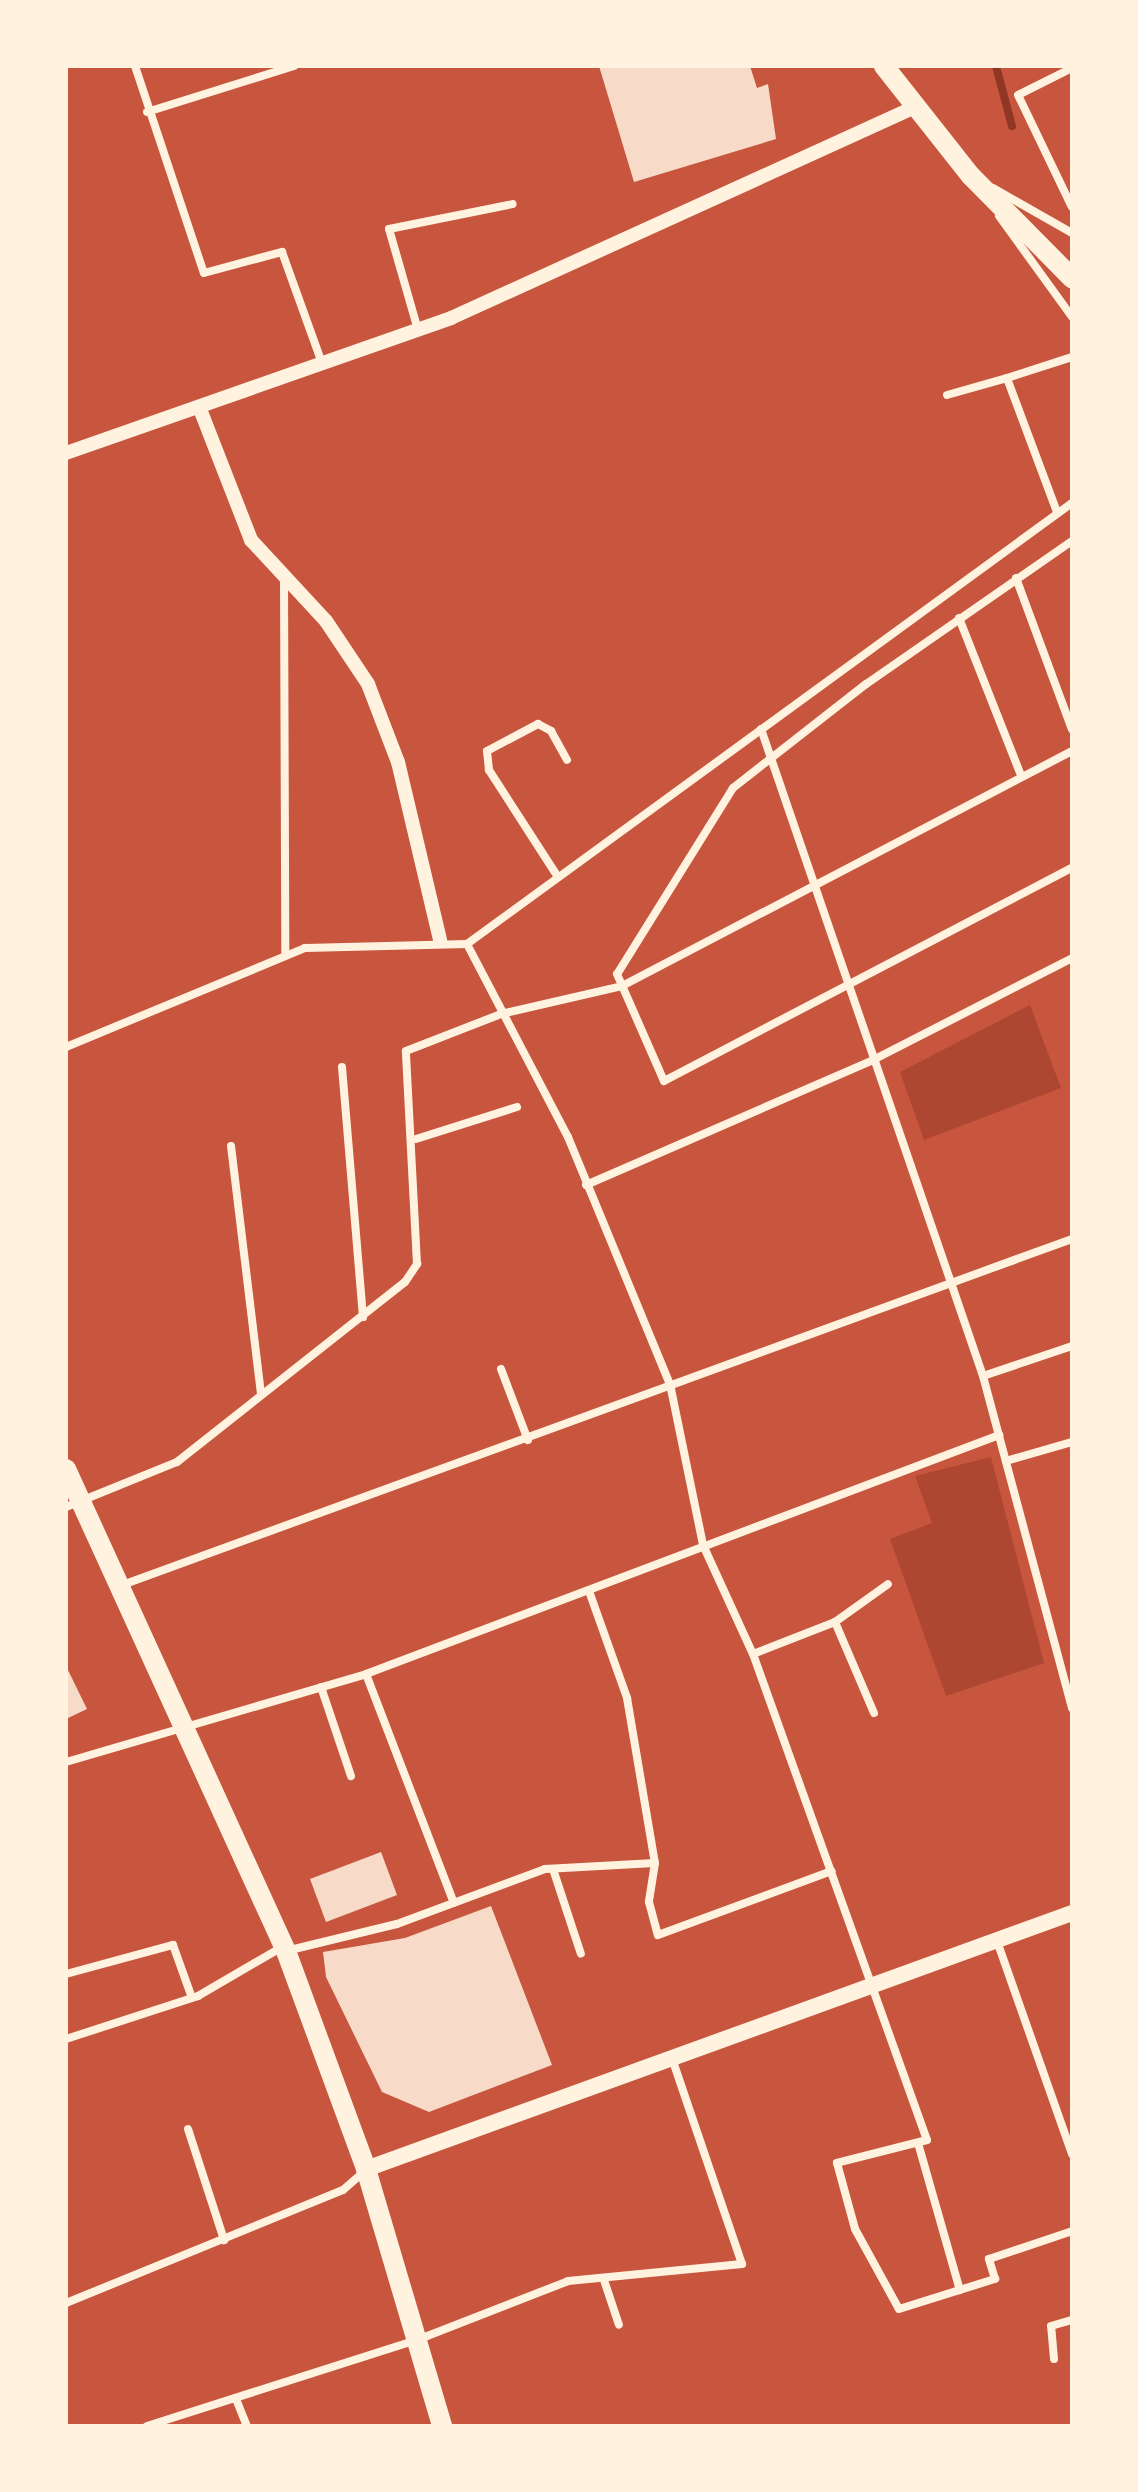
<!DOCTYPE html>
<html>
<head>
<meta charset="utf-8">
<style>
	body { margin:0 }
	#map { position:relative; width:1138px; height:2492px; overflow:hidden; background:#c8553d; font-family:Commissioner,sans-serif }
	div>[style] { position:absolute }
	.green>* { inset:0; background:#ae4732 }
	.stream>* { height:8px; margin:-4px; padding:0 4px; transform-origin:4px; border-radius:4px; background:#8f3625 }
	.building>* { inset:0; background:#f7dbc8 }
	.minor>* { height:8px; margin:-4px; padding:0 4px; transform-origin:4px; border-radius:4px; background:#fff3e0 }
	.tertiary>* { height:14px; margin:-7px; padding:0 7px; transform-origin:7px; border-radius:7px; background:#fff3e0 }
	.secondary>* { height:16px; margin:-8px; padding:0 8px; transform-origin:8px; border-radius:8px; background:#fff3e0 }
	.trunk>* { height:20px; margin:-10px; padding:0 10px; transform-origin:10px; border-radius:10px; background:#fff3e0 }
	span { translate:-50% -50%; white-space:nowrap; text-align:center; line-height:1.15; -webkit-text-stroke:8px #fff3e0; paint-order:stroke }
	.frame { position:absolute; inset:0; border:68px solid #fff3e0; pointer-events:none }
</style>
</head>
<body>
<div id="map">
	<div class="green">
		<div style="clip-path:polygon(1030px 1005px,1061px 1088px,924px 1140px,900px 1072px)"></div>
		<div style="clip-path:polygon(991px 1457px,1044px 1663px,946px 1696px,890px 1539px,932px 1523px,915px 1476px)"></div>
	</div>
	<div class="stream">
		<div style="left:996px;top:66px;width:62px;rotate:75.1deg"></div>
	</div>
	<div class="building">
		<div style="clip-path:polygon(599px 66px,750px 66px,757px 88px,768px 84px,776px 139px,634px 182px)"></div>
		<div style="clip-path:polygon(66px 1666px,87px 1709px,66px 1719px)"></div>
		<div style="clip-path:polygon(381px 1852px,397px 1895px,326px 1922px,310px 1879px)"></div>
		<div style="clip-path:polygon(491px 1906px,552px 2065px,429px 2112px,382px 2092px,326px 1977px,323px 1952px,405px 1938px)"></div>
	</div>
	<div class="minor">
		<div style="left:135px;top:66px;width:218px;rotate:71.6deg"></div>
		<div style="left:204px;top:273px;width:81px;rotate:-15.1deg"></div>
		<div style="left:282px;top:252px;width:121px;rotate:70.2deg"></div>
		<div style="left:1072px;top:68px;width:60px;rotate:153.4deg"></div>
		<div style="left:1018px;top:95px;width:124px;rotate:64.3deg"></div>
		<div style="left:147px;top:112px;width:154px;rotate:-17.4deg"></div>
		<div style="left:993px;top:188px;width:91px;rotate:29.7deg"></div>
		<div style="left:999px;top:216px;width:125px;rotate:54.1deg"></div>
		<div style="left:418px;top:330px;width:105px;rotate:-106deg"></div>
		<div style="left:389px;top:229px;width:126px;rotate:-11.4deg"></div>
		<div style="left:947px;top:395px;width:62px;rotate:-15.8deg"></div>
		<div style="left:1057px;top:512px;width:143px;rotate:-110.5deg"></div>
		<div style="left:1007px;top:378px;width:68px;rotate:-17.9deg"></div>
		<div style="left:1072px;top:541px;width:251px;rotate:145.2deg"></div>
		<div style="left:866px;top:684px;width:169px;rotate:142deg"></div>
		<div style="left:733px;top:788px;width:219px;rotate:121.9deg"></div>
		<div style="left:617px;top:974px;width:117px;rotate:66.3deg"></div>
		<div style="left:664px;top:1081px;width:460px;rotate:-27.6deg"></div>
		<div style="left:284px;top:576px;width:379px;rotate:89.8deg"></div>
		<div style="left:1016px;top:578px;width:161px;rotate:69.7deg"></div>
		<div style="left:959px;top:618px;width:167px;rotate:68.5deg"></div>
		<div style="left:761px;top:729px;width:684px;rotate:71.06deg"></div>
		<div style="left:983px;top:1376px;width:344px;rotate:75deg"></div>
		<div style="left:556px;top:874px;width:124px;rotate:-122.8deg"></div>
		<div style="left:489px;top:770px;width:19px;rotate:-96deg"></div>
		<div style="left:487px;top:751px;width:58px;rotate:-27.9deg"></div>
		<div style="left:538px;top:724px;width:15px;rotate:28deg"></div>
		<div style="left:551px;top:731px;width:33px;rotate:61deg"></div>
		<div style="left:467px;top:944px;width:218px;rotate:62.4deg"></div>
		<div style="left:568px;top:1137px;width:267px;rotate:67.6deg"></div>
		<div style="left:670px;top:1384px;width:164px;rotate:78.4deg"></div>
		<div style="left:703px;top:1545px;width:120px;rotate:65.4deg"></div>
		<div style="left:753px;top:1654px;width:516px;rotate:70.3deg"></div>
		<div style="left:927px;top:2140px;width:93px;rotate:165.7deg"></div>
		<div style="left:837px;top:2163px;width:68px;rotate:74.7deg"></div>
		<div style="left:855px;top:2229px;width:91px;rotate:61.2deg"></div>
		<div style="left:899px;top:2309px;width:101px;rotate:-17.4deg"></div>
		<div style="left:995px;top:2279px;width:21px;rotate:-107deg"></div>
		<div style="left:989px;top:2259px;width:88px;rotate:-18.6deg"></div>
		<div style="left:66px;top:1047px;width:259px;rotate:-22.5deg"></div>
		<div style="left:305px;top:948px;width:162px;rotate:-1.4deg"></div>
		<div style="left:467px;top:944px;width:749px;rotate:-36.09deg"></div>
		<div style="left:342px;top:1067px;width:251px;rotate:85.2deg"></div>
		<div style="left:416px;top:1139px;width:106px;rotate:-17.6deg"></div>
		<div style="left:231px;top:1146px;width:250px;rotate:83.1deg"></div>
		<div style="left:586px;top:1185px;width:313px;rotate:-23.5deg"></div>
		<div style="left:873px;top:1060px;width:224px;rotate:-27.1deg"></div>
		<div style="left:501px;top:1369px;width:76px;rotate:69.2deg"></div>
		<div style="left:983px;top:1376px;width:94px;rotate:-18.6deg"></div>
		<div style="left:1006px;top:1461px;width:69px;rotate:-16.1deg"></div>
		<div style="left:66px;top:1507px;width:120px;rotate:-22.1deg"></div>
		<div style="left:177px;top:1462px;width:290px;rotate:-38.3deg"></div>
		<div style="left:405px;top:1282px;width:22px;rotate:-56deg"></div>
		<div style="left:417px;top:1264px;width:213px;rotate:-93deg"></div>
		<div style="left:406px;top:1051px;width:102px;rotate:-21.3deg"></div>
		<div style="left:501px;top:1014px;width:124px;rotate:-13deg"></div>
		<div style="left:622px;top:986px;width:508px;rotate:-27.57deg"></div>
		<div style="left:125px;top:1584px;width:1008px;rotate:-20.02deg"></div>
		<div style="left:589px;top:1591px;width:114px;rotate:70.4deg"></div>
		<div style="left:627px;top:1698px;width:167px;rotate:80.4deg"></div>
		<div style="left:655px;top:1863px;width:39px;rotate:99deg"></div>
		<div style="left:649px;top:1902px;width:34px;rotate:75deg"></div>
		<div style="left:658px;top:1935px;width:185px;rotate:-20.2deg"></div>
		<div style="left:835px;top:1622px;width:99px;rotate:66.8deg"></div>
		<div style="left:753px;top:1654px;width:88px;rotate:-21.3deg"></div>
		<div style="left:835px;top:1622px;width:65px;rotate:-35.6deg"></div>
		<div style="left:366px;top:1674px;width:245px;rotate:69deg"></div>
		<div style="left:321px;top:1687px;width:94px;rotate:71.4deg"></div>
		<div style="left:66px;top:1762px;width:313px;rotate:-16.3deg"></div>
		<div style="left:366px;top:1674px;width:677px;rotate:-20.68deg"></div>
		<div style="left:553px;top:1869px;width:89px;rotate:71.8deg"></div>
		<div style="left:997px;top:1941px;width:226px;rotate:70.6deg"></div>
		<div style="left:286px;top:1951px;width:114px;rotate:-13.7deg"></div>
		<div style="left:397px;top:1924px;width:158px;rotate:-20.4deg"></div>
		<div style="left:545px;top:1869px;width:110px;rotate:-3.1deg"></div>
		<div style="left:66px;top:1974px;width:111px;rotate:-15.2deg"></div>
		<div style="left:173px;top:1945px;width:56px;rotate:70.3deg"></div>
		<div style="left:66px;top:2039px;width:139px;rotate:-18deg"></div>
		<div style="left:198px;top:1996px;width:99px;rotate:-30.2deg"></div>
		<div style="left:188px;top:2129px;width:117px;rotate:72deg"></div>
		<div style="left:918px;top:2143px;width:153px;rotate:74.1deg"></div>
		<div style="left:604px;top:2280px;width:47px;rotate:71.6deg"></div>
		<div style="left:66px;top:2303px;width:299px;rotate:-22.2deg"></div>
		<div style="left:343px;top:2190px;width:30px;rotate:-41deg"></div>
		<div style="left:1054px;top:2359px;width:33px;rotate:-95deg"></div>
		<div style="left:1051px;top:2326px;width:22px;rotate:-16deg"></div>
		<div style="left:236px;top:2399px;width:29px;rotate:68deg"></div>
		<div style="left:147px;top:2426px;width:283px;rotate:-17.7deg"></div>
		<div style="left:417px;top:2340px;width:162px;rotate:-21.3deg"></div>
		<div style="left:568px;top:2281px;width:175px;rotate:-5.6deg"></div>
		<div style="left:742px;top:2264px;width:218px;rotate:-108.8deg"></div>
	</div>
	<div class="tertiary">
		<div style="left:200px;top:409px;width:141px;rotate:68.7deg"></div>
		<div style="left:251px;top:540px;width:110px;rotate:47.2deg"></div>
		<div style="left:326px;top:621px;width:76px;rotate:56.3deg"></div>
		<div style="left:368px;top:684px;width:84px;rotate:69deg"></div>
		<div style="left:398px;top:762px;width:183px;rotate:76.7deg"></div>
		<div style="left:66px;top:453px;width:408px;rotate:-19.3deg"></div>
		<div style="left:451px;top:318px;width:510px;rotate:-24.45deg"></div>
	</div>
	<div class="secondary">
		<div style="left:366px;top:2169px;width:751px;rotate:-19.93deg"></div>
	</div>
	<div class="trunk">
		<div style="left:884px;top:66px;width:140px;rotate:51.7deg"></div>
		<div style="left:971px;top:176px;width:144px;rotate:45.3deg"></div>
		<div style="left:66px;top:1469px;width:530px;rotate:65.47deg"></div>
		<div style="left:286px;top:1951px;width:232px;rotate:69.8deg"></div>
		<div style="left:366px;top:2169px;width:268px;rotate:73.5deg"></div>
	</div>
	<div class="frame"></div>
</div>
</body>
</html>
